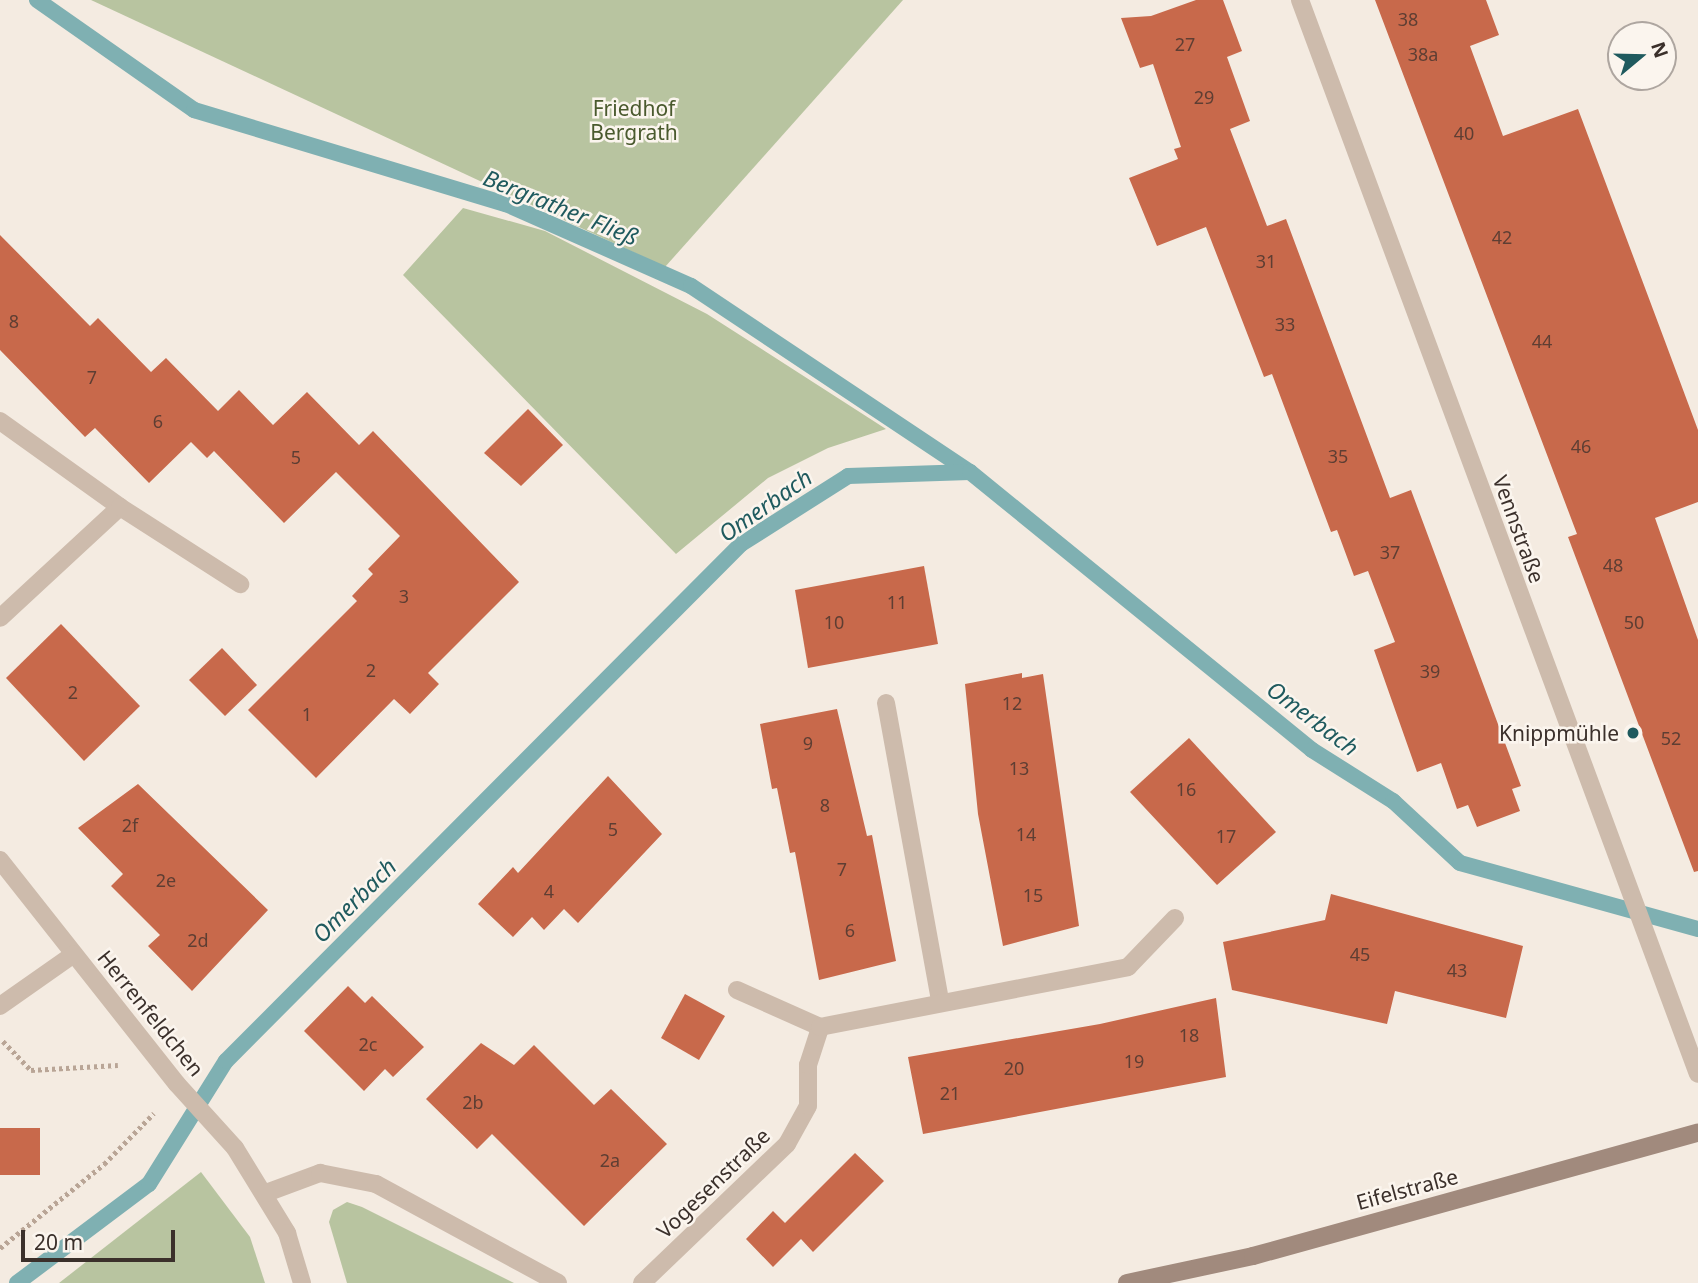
<!DOCTYPE html>
<html>
<head>
<meta charset="utf-8">
<style>
	body { margin:0 }
	#map { position:relative; width:1698px; height:1283px; overflow:hidden; background:#f4ebe1; font-family:"Noto Sans",sans-serif }
	div>[style] { position:absolute }
	.green>* { inset:0; background:#b8c4a0 }
	.stream>* { height:16px; margin:-8px; padding:0 8px; transform-origin:8px; border-radius:8px; background:#7fb0b2 }
	.building>* { inset:0; background:#c8694b }
	.path>* { height:4.5px; margin-top:-2.25px; transform-origin:0; background:repeating-linear-gradient(90deg,#b9a596 0 3.5px,transparent 0 7px) }
	.service>* { height:18px; margin:-9px; padding:0 9px; transform-origin:9px; border-radius:9px; background:#cdbbac }
	.minor>* { height:18px; margin:-9px; padding:0 9px; transform-origin:9px; border-radius:9px; background:#cdbbac }
	.secondary>* { height:18px; margin:-9px; padding:0 9px; transform-origin:9px; border-radius:9px; background:#a18a7d }
	.dots>* { width:19px; height:19px; translate:-50% -50%; box-sizing:border-box; border:4px solid #fbf5ee; border-radius:50% }
	span { translate:-50% -50%; white-space:nowrap; text-align:center; line-height:1.15; -webkit-text-stroke:5px #fbf5ee; paint-order:stroke }
	.number-label { font-size:18px; color:#5e3e33 }
	.number-label span { -webkit-text-stroke-width:0 }
	.park-label { font-size:21px; color:#4a5a2e }
	.street-label { font-size:21px; color:#3b302b }
	.poi-label { font-size:21px; color:#3b302b }
	.right { translate:-100% -50%; text-align:right }
	.water-label { font-size:23px; color:#1f5a5e; font-style:italic }
	.north { position:absolute; left:1607px; top:21px; width:70px; height:70px; box-sizing:border-box; background:#fbf5ee; border:2px solid #aea6a0; border-radius:50%; rotate:71deg; font-size:19px; font-weight:700; line-height:28px; text-align:center; color:#3b302b }
	.north::after { content:''; display:block; margin:auto; width:24px; height:32px; background:#1f5a5e; clip-path:polygon(50% 0,100% 100%,50% 72%,0 100%) }
	.scale { position:absolute; left:21px; top:1230px; width:154px; height:32px; box-sizing:border-box; border:4px solid #3b302b; border-top:0; padding-left:9px; font-size:21px; line-height:24px; white-space:nowrap; color:#3b302b; -webkit-text-stroke:5px #fbf5ee; paint-order:stroke }
</style>
</head>
<body>
<div id="map">
	<div class="green">
		<div style="clip-path:polygon(91px 0,903px 0,665px 267px)"></div>
		<div style="clip-path:polygon(463px 208px,545px 231px,707px 314px,886px 429px,828px 448px,768px 478px,676px 554px,403px 275px)"></div>
		<div style="clip-path:polygon(201px 1172px,250px 1237px,265px 1283px,59px 1283px)"></div>
		<div style="clip-path:polygon(347px 1202px,362px 1207px,514px 1283px,347px 1283px,329px 1222px,333px 1210px)"></div>
	</div>
	<div class="stream">
		<div style="left:37px;top:0;width:192px;rotate:35deg"></div>
		<div style="left:194px;top:110px;width:326px;rotate:16.8deg"></div>
		<div style="left:506px;top:204px;width:202px;rotate:23.9deg"></div>
		<div style="left:691px;top:286px;width:335px;rotate:33.7deg"></div>
		<div style="left:17px;top:1283px;width:165px;rotate:-36.9deg"></div>
		<div style="left:149px;top:1184px;width:145px;rotate:-58deg"></div>
		<div style="left:226px;top:1061px;width:730px;rotate:-45.11deg"></div>
		<div style="left:741px;top:544px;width:127px;rotate:-32.4deg"></div>
		<div style="left:848px;top:476px;width:122px;rotate:-1.9deg"></div>
		<div style="left:970px;top:472px;width:441px;rotate:39.1deg"></div>
		<div style="left:1312px;top:750px;width:96px;rotate:32.2deg"></div>
		<div style="left:1393px;top:801px;width:91px;rotate:42.8deg"></div>
		<div style="left:1460px;top:863px;width:247px;rotate:15.5deg"></div>
	</div>
	<div class="building">
		<div style="clip-path:polygon(1196px 0,1223px 0,1242px 51px,1227px 57px,1250px 121px,1230px 129px,1267px 226px,1286px 219px,1390px 498px,1411px 490px,1521px 786px,1512px 789px,1520px 811px,1477px 827px,1468px 805px,1457px 809px,1441px 763px,1417px 772px,1374px 650px,1395px 642px,1368px 571px,1354px 576px,1337px 530px,1331px 532px,1272px 374px,1264px 377px,1206px 227px,1157px 246px,1129px 178px,1178px 159px,1174px 149px,1181px 147px,1153px 64px,1140px 68px,1121px 18px,1151px 16px)"></div>
		<div style="clip-path:polygon(1375px 0,1486px 0,1499px 35px,1470px 46px,1503px 136px,1578px 109px,1663px 336px,1698px 430px,1698px 502px,1655px 518px,1698px 640px,1698px 871px,1694px 872px,1568px 537px,1577px 534px)"></div>
		<div style="clip-path:polygon(0 235px,90px 326px,98px 318px,151px 372px,166px 358px,218px 411px,239px 390px,273px 425px,307px 392px,359px 445px,373px 431px,519px 582px,428px 673px,439px 684px,410px 714px,394px 699px,316px 778px,248px 710px,357px 601px,352px 596px,373px 574px,368px 569px,400px 536px,336px 472px,284px 523px,214px 451px,207px 458px,191px 442px,149px 483px,95px 428px,85px 437px,0 350px)"></div>
		<div style="clip-path:polygon(528px 409px,563px 445px,521px 486px,484px 453px)"></div>
		<div style="clip-path:polygon(924px 566px,938px 644px,808px 668px,795px 590px)"></div>
		<div style="clip-path:polygon(61px 624px,140px 706px,84px 761px,6px 678px)"></div>
		<div style="clip-path:polygon(222px 648px,257px 685px,225px 716px,189px 680px)"></div>
		<div style="clip-path:polygon(1022px 673px,1022px 678px,1043px 674px,1079px 926px,1003px 946px,978px 814px,965px 684px)"></div>
		<div style="clip-path:polygon(837px 709px,867px 836px,872px 835px,896px 961px,819px 980px,795px 852px,790px 853px,777px 788px,772px 789px,760px 724px)"></div>
		<div style="clip-path:polygon(1189px 738px,1276px 832px,1217px 885px,1130px 792px)"></div>
		<div style="clip-path:polygon(608px 776px,662px 834px,578px 923px,564px 909px,544px 930px,532px 917px,513px 937px,478px 904px,513px 867px,518px 873px)"></div>
		<div style="clip-path:polygon(138px 784px,268px 910px,192px 991px,148px 946px,160px 935px,111px 886px,123px 874px,78px 828px)"></div>
		<div style="clip-path:polygon(1331px 894px,1523px 946px,1506px 1018px,1395px 991px,1387px 1024px,1232px 990px,1223px 942px,1325px 920px)"></div>
		<div style="clip-path:polygon(348px 986px,365px 1003px,372px 996px,424px 1047px,393px 1077px,385px 1069px,364px 1091px,304px 1031px)"></div>
		<div style="clip-path:polygon(685px 994px,725px 1016px,699px 1060px,661px 1038px)"></div>
		<div style="clip-path:polygon(1216px 998px,1226px 1077px,923px 1134px,908px 1057px,1100px 1024px)"></div>
		<div style="clip-path:polygon(481px 1043px,514px 1065px,534px 1045px,594px 1105px,611px 1089px,667px 1144px,584px 1226px,492px 1134px,477px 1149px,426px 1099px)"></div>
		<div style="clip-path:polygon(0 1128px,40px 1128px,40px 1175px,0 1175px)"></div>
		<div style="clip-path:polygon(855px 1153px,884px 1181px,813px 1252px,801px 1239px,773px 1267px,746px 1239px,773px 1211px,794px 1232px,785px 1223px)"></div>
	</div>
	<div class="path">
		<div style="left:3px;top:1041px;width:40px;rotate:46deg"></div>
		<div style="left:31px;top:1070px;width:87px;rotate:-3.3deg"></div>
		<div style="left:0;top:1248px;width:134px;rotate:-38.9deg"></div>
		<div style="left:104px;top:1164px;width:71px;rotate:-45.6deg"></div>
	</div>
	<div class="service">
		<div style="left:886px;top:703px;width:302px;rotate:79.7deg"></div>
		<div style="left:737px;top:990px;width:91px;rotate:24deg"></div>
	</div>
	<div class="minor">
		<div style="left:1300px;top:0;width:1145px;rotate:69.67deg"></div>
		<div style="left:0;top:421px;width:148px;rotate:35.6deg"></div>
		<div style="left:120px;top:507px;width:163px;rotate:137.2deg"></div>
		<div style="left:120px;top:507px;width:143px;rotate:32.7deg"></div>
		<div style="left:0;top:860px;width:285px;rotate:51.7deg"></div>
		<div style="left:177px;top:1084px;width:86px;rotate:47.8deg"></div>
		<div style="left:235px;top:1148px;width:100px;rotate:58.5deg"></div>
		<div style="left:287px;top:1233px;width:52px;rotate:73.3deg"></div>
		<div style="left:0;top:1006px;width:90px;rotate:-35.1deg"></div>
		<div style="left:266px;top:1193px;width:58px;rotate:-20.3deg"></div>
		<div style="left:320px;top:1173px;width:57px;rotate:11.1deg"></div>
		<div style="left:376px;top:1184px;width:207px;rotate:28.5deg"></div>
		<div style="left:642px;top:1283px;width:201px;rotate:-43.8deg"></div>
		<div style="left:787px;top:1144px;width:43px;rotate:-61.1deg"></div>
		<div style="left:808px;top:1106px;width:41px;rotate:-90deg"></div>
		<div style="left:808px;top:1065px;width:40px;rotate:-72deg"></div>
		<div style="left:820px;top:1027px;width:314px;rotate:-11deg"></div>
		<div style="left:1128px;top:967px;width:68px;rotate:-46.2deg"></div>
	</div>
	<div class="secondary">
		<div style="left:1127px;top:1283px;width:129px;rotate:-12.1deg"></div>
		<div style="left:1253px;top:1256px;width:462px;rotate:-15.5deg"></div>
	</div>
	<div class="dots">
		<div style="left:1633px;top:733px;background:#1f5a5e"></div>
	</div>
	<div class="number-label">
		<span style="left:1408px;top:19px">38</span>
		<span style="left:1185px;top:44px">27</span>
		<span style="left:1423px;top:54px">38a</span>
		<span style="left:1204px;top:97px">29</span>
		<span style="left:1464px;top:133px">40</span>
		<span style="left:1502px;top:237px">42</span>
		<span style="left:1266px;top:261px">31</span>
		<span style="left:14px;top:321px">8</span>
		<span style="left:1285px;top:324px">33</span>
		<span style="left:1542px;top:341px">44</span>
		<span style="left:92px;top:377px">7</span>
		<span style="left:158px;top:421px">6</span>
		<span style="left:1581px;top:446px">46</span>
		<span style="left:1338px;top:456px">35</span>
		<span style="left:296px;top:457px">5</span>
		<span style="left:1390px;top:552px">37</span>
		<span style="left:1613px;top:565px">48</span>
		<span style="left:404px;top:596px">3</span>
		<span style="left:897px;top:602px">11</span>
		<span style="left:834px;top:622px">10</span>
		<span style="left:1634px;top:622px">50</span>
		<span style="left:371px;top:670px">2</span>
		<span style="left:1430px;top:671px">39</span>
		<span style="left:73px;top:692px">2</span>
		<span style="left:1012px;top:703px">12</span>
		<span style="left:307px;top:714px">1</span>
		<span style="left:1671px;top:738px">52</span>
		<span style="left:808px;top:743px">9</span>
		<span style="left:1019px;top:768px">13</span>
		<span style="left:1186px;top:789px">16</span>
		<span style="left:825px;top:805px">8</span>
		<span style="left:130px;top:825px">2f</span>
		<span style="left:613px;top:829px">5</span>
		<span style="left:1026px;top:834px">14</span>
		<span style="left:1226px;top:836px">17</span>
		<span style="left:842px;top:869px">7</span>
		<span style="left:166px;top:880px">2e</span>
		<span style="left:549px;top:891px">4</span>
		<span style="left:1033px;top:895px">15</span>
		<span style="left:850px;top:930px">6</span>
		<span style="left:198px;top:940px">2d</span>
		<span style="left:1360px;top:954px">45</span>
		<span style="left:1457px;top:970px">43</span>
		<span style="left:1189px;top:1035px">18</span>
		<span style="left:368px;top:1044px">2c</span>
		<span style="left:1134px;top:1061px">19</span>
		<span style="left:1014px;top:1068px">20</span>
		<span style="left:950px;top:1093px">21</span>
		<span style="left:473px;top:1102px">2b</span>
		<span style="left:610px;top:1160px">2a</span>
	</div>
	<div class="park-label">
		<span style="left:634px;top:120px">Friedhof<br>Bergrath</span>
	</div>
	<div class="street-label">
		<span style="left:1519px;top:529px;rotate:70deg">Vennstraße</span>
		<span style="left:151px;top:1013px;rotate:51deg">Herrenfeldchen</span>
		<span style="left:713px;top:1183px;rotate:-44deg">Vogesenstraße</span>
		<span style="left:1407px;top:1189px;rotate:-15deg">Eifelstraße</span>
	</div>
	<div class="poi-label">
		<span class="right" style="left:1619px;top:733px">Knippmühle</span>
	</div>
	<div class="water-label">
		<span style="left:561px;top:207px;rotate:22deg">Bergrather Fließ</span>
		<span style="left:765px;top:505px;rotate:-35deg">Omerbach</span>
		<span style="left:1313px;top:718px;rotate:37deg">Omerbach</span>
		<span style="left:354px;top:900px;rotate:-45deg">Omerbach</span>
	</div>
	<div class="north">N</div>
	<div class="scale">20 m</div>
</div>
</body>
</html>
